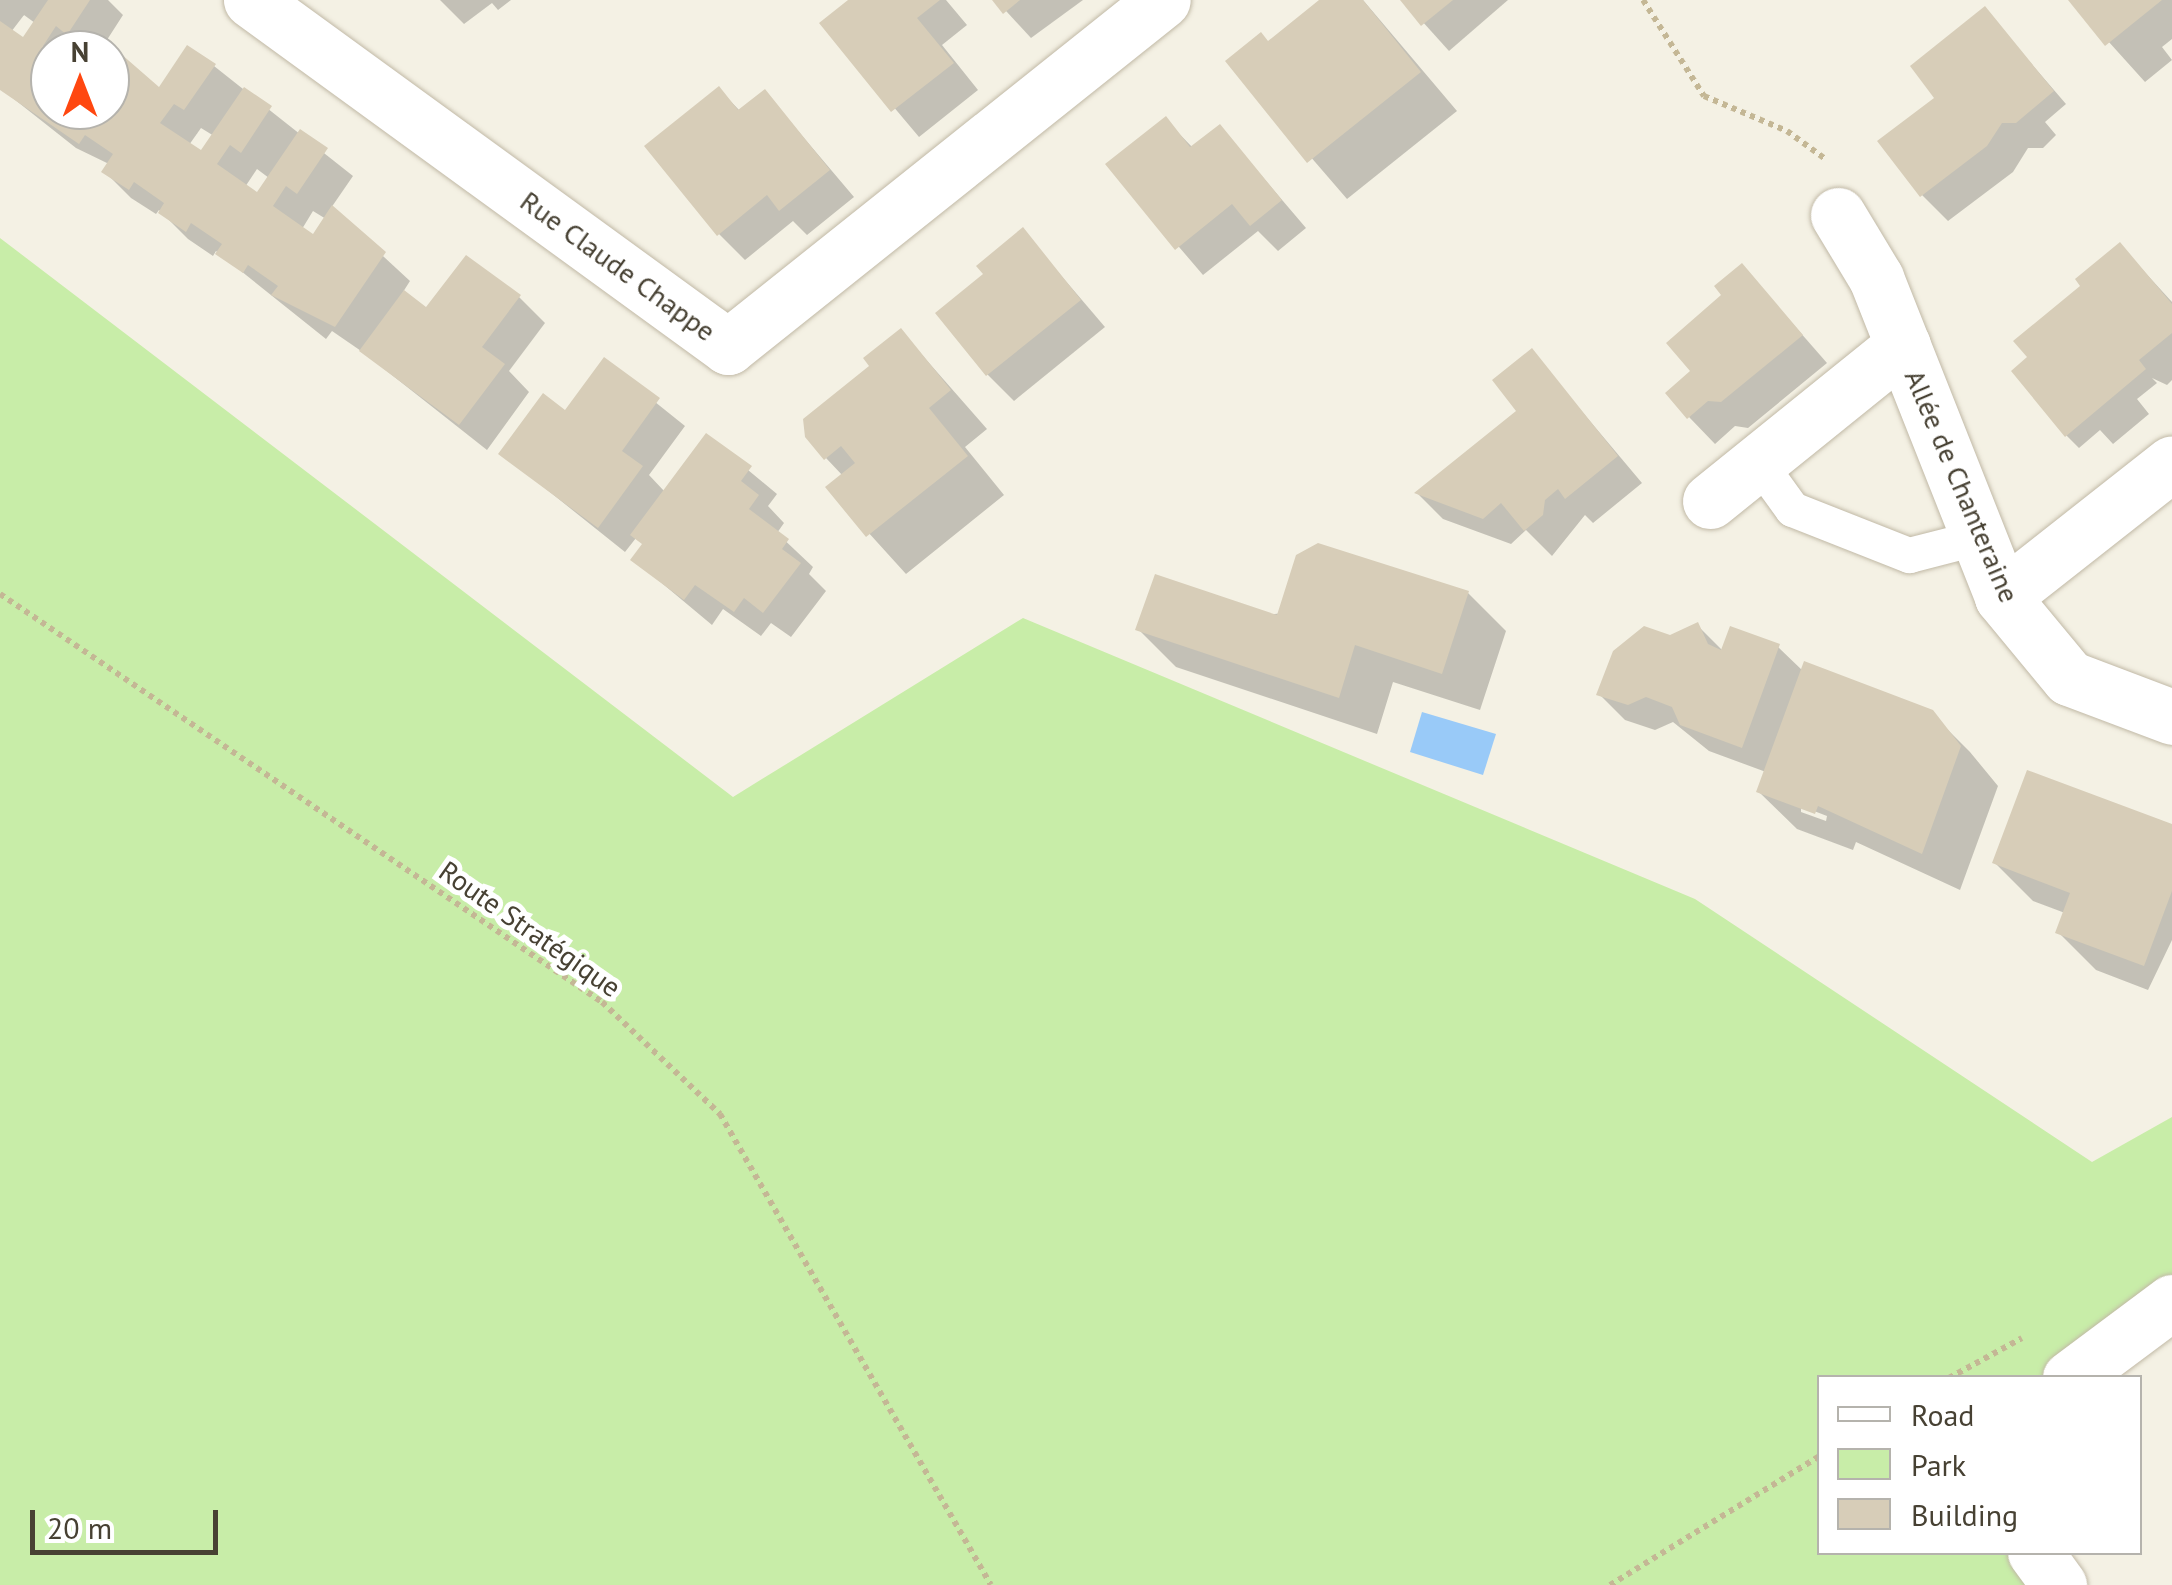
<!DOCTYPE html>
<html>
<head>
<meta charset="utf-8">
<style>
	body { margin:0 }
	#map { position:relative; width:2172px; height:1585px; overflow:hidden; background:#f4f1e4; font-family:"PT Sans",sans-serif }
	div>[style] { position:absolute }
	.green>* { inset:0; background:#c8eda8 }
	.water>* { inset:0; background:#99caf8 }
	.shadow>* { inset:0; background:#0003 }
	.building>* { inset:0; background:#d7cdb8 }
	.path>* { height:6px; margin-top:-3px; transform-origin:0; background:repeating-linear-gradient(90deg,#c4b795 0 5px,transparent 0 10px) }
	.roads { filter:drop-shadow(0 0 2px #c1b9a6) drop-shadow(0 0 2px #c1b9a6) }
	.lane>* { height:35px; margin:-17.5px; padding:0 17.5px; transform-origin:17.5px; border-radius:17.5px; background:#fff }
	.street>* { height:55px; margin:-27.5px; padding:0 27.5px; transform-origin:27.5px; border-radius:27.5px; background:#fff }
	span { translate:-50% -50%; white-space:nowrap; text-align:center; line-height:1.15; -webkit-text-stroke:10px #fff; paint-order:stroke }
	.street-label { font-size:28px; color:#474133 }
	.legend { position:absolute; left:1817px; top:1375px; width:325px; height:180px; box-sizing:border-box; background:#fff; border:2px solid #b5b3ad; margin:0; padding:12px 18px; list-style:none; font-size:30px; color:#474133 }
	.legend li { display:flex; align-items:center; gap:20px; height:50px }
	.legend b { width:50px; border:2px solid #b5b3ad }
	.north { position:absolute; left:30px; top:30px; width:100px; height:100px; box-sizing:border-box; background:#fff; border:2px solid #b5b3ad; border-radius:50%; rotate:0deg; font-size:28px; font-weight:700; line-height:40px; text-align:center; color:#474133 }
	.north::after { content:''; display:block; margin:auto; width:35px; height:45px; background:#ff4710; clip-path:polygon(50% 0,100% 100%,50% 72%,0 100%) }
	.scale { position:absolute; left:30px; top:1510px; width:188px; height:45px; box-sizing:border-box; border:5px solid #474133; border-top:0; padding-left:12px; font-size:30px; line-height:35px; white-space:nowrap; color:#474133; -webkit-text-stroke:8px #fff; paint-order:stroke }
</style>
</head>
<body>
<div id="map">
	<div class="green">
		<div style="clip-path:polygon(0 238px,733px 797px,1023px 618px,1695px 899px,2092px 1162px,2172px 1117px,2172px 1302px,2070px 1377px,1820px 1378px,1820px 1552px,2035px 1553px,2059px 1585px,0 1585px)"></div>
	</div>
	<div class="water">
		<div style="clip-path:polygon(1422px 712px,1496px 734px,1483px 775px,1410px 752px)"></div>
	</div>
	<div class="shadow">
		<div style="clip-path:polygon(evenodd,0 0,108px 0,123px 15px,105px 43px,159px 91px,214px 66px,353px 176px,331px 208px,410px 281px,403px 292px,427px 310px,519px 297px,545px 323px,509px 371px,529px 392px,487px 450px,364px 353px,332px 331px,326px 339px,216px 251px,213px 256px,188px 239px,159px 210px,156px 214px,131px 198px,104px 171px,109px 164px,76px 148px,0 88px,0 0,24px 15px,35px 23px,23px 40px,11px 32px,24px 15px,0 0,50px 50px,110px 50px,110px 110px,50px 110px,50px 50px,0 0,201px 128px,214px 136px,202px 153px,189px 145px,201px 128px,0 0,257px 169px,269px 178px,258px 195px,245px 187px,257px 169px,0 0,313px 211px,326px 219px,314px 237px,302px 229px,313px 211px)"></div>
		<div style="clip-path:polygon(440px 0,511px 0,498px 10px,492px 3px,464px 24px)"></div>
		<div style="clip-path:polygon(852px 0,946px 0,967px 25px,942px 45px,978px 90px,919px 137px,823px 23px)"></div>
		<div style="clip-path:polygon(996px 0,1083px 0,1031px 38px)"></div>
		<div style="clip-path:polygon(1323px 0,1363px 0,1457px 111px,1347px 199px,1228px 61px,1268px 44px)"></div>
		<div style="clip-path:polygon(1403px 0,1508px 0,1449px 51px)"></div>
		<div style="clip-path:polygon(2071px 0,2172px 0,2172px 39px,2162px 47px,2172px 60px,2145px 82px)"></div>
		<div style="clip-path:polygon(1985px 10px,2066px 104px,2045px 122px,2056px 135px,2043px 148px,2028px 148px,2013px 172px,1948px 221px,1922px 195px,1937px 99px)"></div>
		<div style="clip-path:polygon(719px 89px,740px 111px,765px 92px,854px 197px,807px 235px,793px 221px,745px 260px,719px 234px)"></div>
		<div style="clip-path:polygon(1166px 120px,1193px 148px,1220px 127px,1306px 228px,1278px 251px,1258px 231px,1203px 275px,1109px 165px)"></div>
		<div style="clip-path:polygon(1023px 231px,1105px 327px,1014px 401px,987px 374px,986px 275px)"></div>
		<div style="clip-path:polygon(2120px 245px,2172px 302px,2172px 380px,2167px 385px,2152px 378px,2157px 383px,2137px 399px,2149px 414px,2113px 444px,2100px 430px,2079px 448px,2066px 435px,2031px 358px)"></div>
		<div style="clip-path:polygon(1742px 266px,1827px 363px,1748px 428px,1735px 426px,1715px 444px,1689px 417px,1694px 371px)"></div>
		<div style="clip-path:polygon(901px 331px,987px 429px,965px 447px,1004px 495px,906px 574px,828px 488px,843px 476px,826px 458px,872px 366px)"></div>
		<div style="clip-path:polygon(1531px 351px,1642px 483px,1593px 523px,1585px 515px,1552px 556px,1526px 530px,1511px 544px,1443px 519px,1418px 494px,1519px 411px)"></div>
		<div style="clip-path:polygon(604px 361px,685px 426px,649px 475px,665px 492px,707px 436px,777px 494px,768px 506px,784px 523px,777px 533px,813px 567px,809px 574px,826px 591px,791px 637px,771px 623px,761px 636px,723px 609px,712px 625px,633px 559px,644px 545px,636px 538px,625px 552px,501px 453px,566px 413px)"></div>
		<div style="clip-path:polygon(1468px 593px,1506px 631px,1480px 710px,1393px 682px,1377px 734px,1176px 667px,1138px 629px)"></div>
		<div style="clip-path:polygon(evenodd,1697px 625px,1723px 651px,1778px 647px,1803px 671px,1931px 713px,1970px 752px,1998px 786px,1960px 890px,1856px 842px,1853px 850px,1797px 829px,1759px 792px,1766px 772px,1709px 751px,1673px 722px,1655px 730px,1625px 720px,1599px 694px,1670px 638px,1697px 625px,1801px 806px,1827px 816px,1826px 821px,1801px 812px,1801px 806px)"></div>
		<div style="clip-path:polygon(2172px 827px,2172px 940px,2148px 990px,2096px 970px,2058px 932px,2065px 913px,2033px 901px,1995px 863px)"></div>
	</div>
	<div class="building">
		<div style="clip-path:polygon(48px 0,90px 0,67px 35px,56px 26px,43px 46px,50px 50px,50px 110px,110px 110px,110px 50px,98px 50px,105px 40px,159px 87px,187px 45px,216px 64px,184px 110px,174px 104px,160px 123px,201px 150px,244px 87px,272px 106px,241px 153px,230px 145px,217px 164px,257px 192px,300px 129px,328px 148px,297px 194px,286px 186px,273px 206px,313px 234px,332px 205px,386px 252px,335px 327px,271px 295px,278px 286px,248px 265px,243px 273px,215px 254px,222px 244px,191px 223px,186px 232px,158px 213px,164px 203px,134px 182px,129px 190px,101px 172px,113px 154px,85px 135px,79px 144px,0 90px,0 21px,23px 37px)"></div>
		<div style="clip-path:polygon(848px 0,940px 0,917px 18px,954px 63px,891px 112px,819px 23px)"></div>
		<div style="clip-path:polygon(992px 0,1020px 0,1003px 14px)"></div>
		<div style="clip-path:polygon(1319px 0,1363px 0,1421px 72px,1307px 163px,1225px 61px,1261px 32px,1268px 41px)"></div>
		<div style="clip-path:polygon(1400px 0,1453px 0,1421px 26px)"></div>
		<div style="clip-path:polygon(2068px 0,2162px 0,2105px 46px)"></div>
		<div style="clip-path:polygon(1985px 6px,2054px 91px,2016px 123px,2002px 123px,1987px 146px,1920px 197px,1877px 141px,1934px 98px,1910px 66px)"></div>
		<div style="clip-path:polygon(719px 86px,738px 110px,765px 89px,830px 170px,779px 211px,767px 195px,717px 236px,644px 146px)"></div>
		<div style="clip-path:polygon(1166px 116px,1190px 147px,1220px 124px,1282px 200px,1250px 226px,1232px 204px,1175px 250px,1105px 164px)"></div>
		<div style="clip-path:polygon(1023px 227px,1081px 300px,986px 376px,935px 313px,983px 274px,976px 266px)"></div>
		<div style="clip-path:polygon(2120px 242px,2172px 304px,2172px 333px,2139px 360px,2146px 369px,2065px 437px,2011px 371px,2027px 357px,2013px 341px,2080px 286px,2075px 279px)"></div>
		<div style="clip-path:polygon(466px 255px,521px 295px,482px 347px,505px 364px,459px 425px,359px 351px,404px 290px,426px 307px)"></div>
		<div style="clip-path:polygon(1742px 263px,1803px 335px,1721px 402px,1708px 401px,1687px 419px,1665px 393px,1690px 371px,1666px 343px,1721px 295px,1714px 286px)"></div>
		<div style="clip-path:polygon(901px 328px,951px 390px,929px 408px,968px 456px,866px 537px,825px 487px,855px 463px,841px 446px,824px 460px,805px 437px,803px 419px,869px 366px,863px 358px)"></div>
		<div style="clip-path:polygon(1532px 348px,1618px 456px,1565px 499px,1558px 489px,1545px 500px,1543px 515px,1524px 531px,1501px 503px,1483px 519px,1414px 493px,1516px 411px,1492px 380px)"></div>
		<div style="clip-path:polygon(604px 357px,660px 398px,622px 451px,643px 466px,598px 528px,498px 454px,543px 393px,565px 410px)"></div>
		<div style="clip-path:polygon(706px 433px,752px 466px,741px 481px,759px 495px,749px 509px,789px 539px,782px 549px,801px 563px,763px 613px,744px 598px,734px 612px,695px 585px,684px 600px,630px 560px,642px 544px,630px 535px)"></div>
		<div style="clip-path:polygon(1318px 543px,1469px 591px,1442px 674px,1355px 645px,1339px 698px,1135px 630px,1155px 574px,1277px 615px,1296px 555px)"></div>
		<div style="clip-path:polygon(1698px 622px,1708px 644px,1721px 650px,1730px 626px,1780px 644px,1742px 748px,1680px 725px,1672px 707px,1646px 697px,1628px 705px,1596px 695px,1613px 651px,1644px 626px,1670px 635px)"></div>
		<div style="clip-path:polygon(1804px 661px,1933px 710px,1961px 746px,1922px 854px,1818px 806px,1815px 814px,1756px 792px)"></div>
		<div style="clip-path:polygon(2027px 770px,2172px 824px,2172px 891px,2144px 966px,2055px 933px,2070px 893px,1992px 863px)"></div>
	</div>
	<div class="path">
		<div style="left:1643px;top:0;width:114px;rotate:57.6deg"></div>
		<div style="left:1704px;top:96px;width:90px;rotate:22.9deg"></div>
		<div style="left:1787px;top:131px;width:46px;rotate:36.1deg"></div>
		<div style="left:0;top:594px;width:727px;rotate:34.13deg"></div>
		<div style="left:602px;top:1002px;width:163px;rotate:43.5deg"></div>
		<div style="left:720px;top:1114px;width:543px;rotate:60.09deg"></div>
		<div style="left:1949px;top:1378px;width:83px;rotate:-28.7deg"></div>
		<div style="left:1610px;top:1585px;width:246px;rotate:-31.6deg"></div>
	</div>
	<div class="roads">
		<div class="lane">
			<div style="left:1758px;top:462px;width:58px;rotate:54.1deg"></div>
			<div style="left:1792px;top:509px;width:126px;rotate:21.5deg"></div>
			<div style="left:1909px;top:555px;width:72px;rotate:-14.4deg"></div>
		</div>
		<div class="street">
			<div style="left:251px;top:0;width:590px;rotate:36.03deg"></div>
			<div style="left:728px;top:347px;width:556px;rotate:-38.58deg"></div>
			<div style="left:1838px;top:215px;width:74px;rotate:58.9deg"></div>
			<div style="left:1876px;top:278px;width:343px;rotate:68.4deg"></div>
			<div style="left:2002px;top:597px;width:105px;rotate:50.4deg"></div>
			<div style="left:2069px;top:678px;width:110px;rotate:20.7deg"></div>
			<div style="left:1710px;top:501px;width:248px;rotate:-38.9deg"></div>
			<div style="left:2002px;top:597px;width:216px;rotate:-38.2deg"></div>
			<div style="left:2070px;top:1378px;width:127px;rotate:-36.7deg"></div>
			<div style="left:2035px;top:1552px;width:41px;rotate:54deg"></div>
		</div>
	</div>
	<div class="street-label">
		<span style="left:618px;top:266px;rotate:36deg">Rue Claude Chappe</span>
		<span style="left:1962px;top:486px;rotate:67deg">Allée de Chanteraine</span>
		<span style="left:530px;top:929px;rotate:35deg">Route Stratégique</span>
	</div>
	<ul class="legend">
	<li><b style="height:12px;background:#fff"></b>Road</li>
	<li><b style="height:28px;background:#c8eda8"></b>Park</li>
	<li><b style="height:28px;background:#d7cdb8"></b>Building</li>
	</ul>
	<div class="north">N</div>
	<div class="scale">20 m</div>
</div>
</body>
</html>
